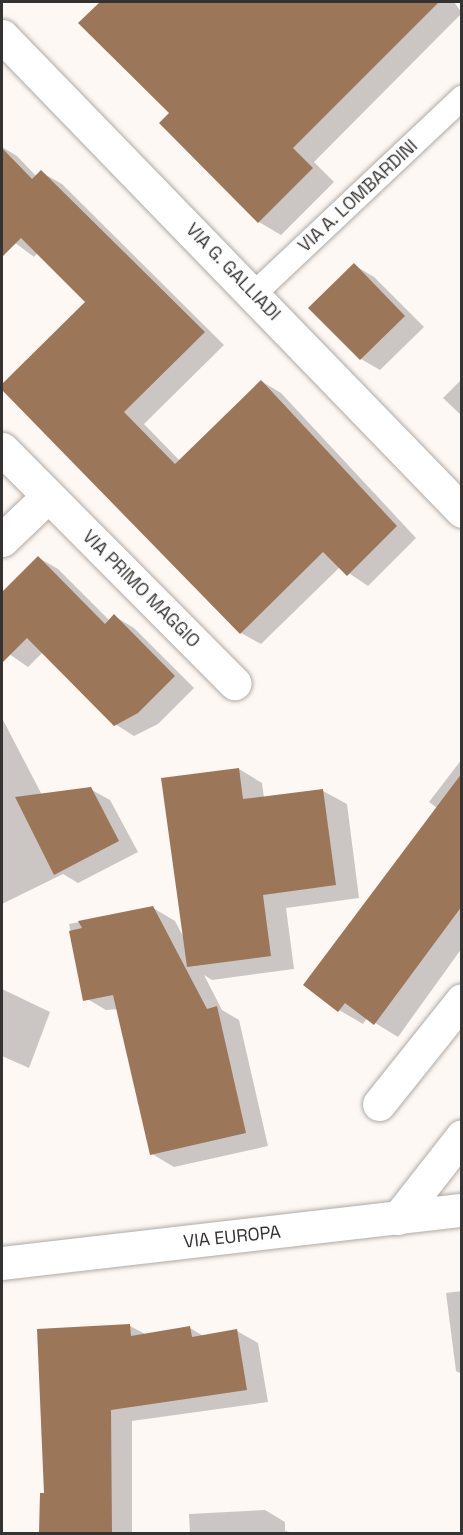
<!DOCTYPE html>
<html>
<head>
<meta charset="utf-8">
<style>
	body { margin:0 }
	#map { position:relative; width:463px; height:1535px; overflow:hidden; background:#fef8f4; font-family:"Space Grotesk",sans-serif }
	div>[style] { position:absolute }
	.shadow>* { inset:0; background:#0003 }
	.building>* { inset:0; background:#9c7659 }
	.roads { filter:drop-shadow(0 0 2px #afaaa6) drop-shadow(0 0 2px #afaaa6) }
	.service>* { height:24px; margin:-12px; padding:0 12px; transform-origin:12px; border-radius:12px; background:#fff }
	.minor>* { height:33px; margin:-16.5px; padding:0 16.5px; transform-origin:16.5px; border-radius:16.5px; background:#fff }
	span { translate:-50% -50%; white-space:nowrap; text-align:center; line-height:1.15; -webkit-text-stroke:6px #fff; paint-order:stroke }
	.street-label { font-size:18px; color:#353332 }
	.frame { position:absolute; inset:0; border:3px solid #353332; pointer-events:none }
</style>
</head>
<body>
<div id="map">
	<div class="shadow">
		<div style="clip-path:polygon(102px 2px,283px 2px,307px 26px,331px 2px,454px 2px,462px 13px,314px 162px,334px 182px,281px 235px,259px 222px,171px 113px,80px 23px)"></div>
		<div style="clip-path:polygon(2px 147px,17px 156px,37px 177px,41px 172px,62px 184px,224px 345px,144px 424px,180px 461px,261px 381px,281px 393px,416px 538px,368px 586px,340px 567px,261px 644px,241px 633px,2px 388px,87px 302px,38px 252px,34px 257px,2px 233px)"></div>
		<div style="clip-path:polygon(354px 265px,374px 277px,424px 327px,380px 370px,361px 359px)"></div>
		<div style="clip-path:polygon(462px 379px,462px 416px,443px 398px)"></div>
		<div style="clip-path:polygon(39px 558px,58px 569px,110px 621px,114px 616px,134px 628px,194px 688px,158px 724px,134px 736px,115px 724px,43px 652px,28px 667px,2px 649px,2px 594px)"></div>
		<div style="clip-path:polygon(2px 718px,42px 795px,90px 789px,110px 800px,138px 852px,78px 883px,63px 874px,2px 904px)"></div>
		<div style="clip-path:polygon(462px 759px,462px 948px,398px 1037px,367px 1018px,363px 1024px,339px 1010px,437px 808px,429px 802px)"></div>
		<div style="clip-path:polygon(239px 769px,262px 783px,264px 798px,323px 791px,347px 804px,359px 898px,286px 908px,294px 969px,212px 980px,204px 975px,222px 1010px,239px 1020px,268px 1146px,174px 1167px,152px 1154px,118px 1009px,106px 1010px,84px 997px,69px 924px,153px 908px,175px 921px,184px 938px)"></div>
		<div style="clip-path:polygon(2px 989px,50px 1012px,29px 1068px,2px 1056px)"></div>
		<div style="clip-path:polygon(462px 1291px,462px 1374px,456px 1371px,446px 1293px)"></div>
		<div style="clip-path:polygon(130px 1326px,147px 1335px,190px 1328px,205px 1337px,237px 1331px,258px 1343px,268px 1402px,132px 1421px,132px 1534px,41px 1534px,41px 1494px,45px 1494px,39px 1330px)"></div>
		<div style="clip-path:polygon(265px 1510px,285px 1522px,285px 1531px,298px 1534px,190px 1534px,189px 1514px)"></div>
	</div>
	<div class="building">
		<div style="clip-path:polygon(100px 2px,439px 2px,293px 148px,313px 168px,258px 223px,159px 123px,169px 113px,78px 23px)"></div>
		<div style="clip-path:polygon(2px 148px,32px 179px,41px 170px,205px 332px,124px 412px,175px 464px,261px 380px,397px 526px,347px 576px,323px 552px,240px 634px,2px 390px,2px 384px,85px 302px,21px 238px,2px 257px)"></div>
		<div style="clip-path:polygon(354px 263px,405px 316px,360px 360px,308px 308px)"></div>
		<div style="clip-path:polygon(38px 556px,105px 624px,114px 614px,175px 676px,138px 713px,114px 726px,27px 638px,2px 663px,2px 592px)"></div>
		<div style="clip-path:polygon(239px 768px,243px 799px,323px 789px,336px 885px,263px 895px,271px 956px,187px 967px,161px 778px)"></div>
		<div style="clip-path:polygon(462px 773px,462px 906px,374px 1025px,345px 1003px,338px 1012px,303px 985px)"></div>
		<div style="clip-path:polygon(91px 787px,119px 841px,54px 875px,15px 797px)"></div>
		<div style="clip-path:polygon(153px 906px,207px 1009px,217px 1006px,246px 1133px,150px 1155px,113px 995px,83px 1001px,69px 931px,82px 928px,78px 921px)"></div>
		<div style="clip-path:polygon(130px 1324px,131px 1336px,190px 1326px,192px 1337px,237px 1329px,247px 1390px,111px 1410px,112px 1533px,39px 1533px,40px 1493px,44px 1493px,37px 1329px)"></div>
	</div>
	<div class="roads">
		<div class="service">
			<div style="left:254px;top:294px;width:286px;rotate:-43.3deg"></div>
		</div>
		<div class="minor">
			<div style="left:2px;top:36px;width:661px;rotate:45.92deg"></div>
			<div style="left:2px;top:449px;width:330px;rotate:45.2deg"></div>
			<div style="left:2px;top:540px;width:64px;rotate:-43.7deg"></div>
			<div style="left:379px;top:1104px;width:133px;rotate:-51.4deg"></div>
			<div style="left:398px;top:1218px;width:104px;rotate:-52deg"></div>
			<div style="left:2px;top:1263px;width:463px;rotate:-6.6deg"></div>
		</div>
	</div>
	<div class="street-label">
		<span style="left:358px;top:196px;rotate:-43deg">VIA A. LOMBARDINI</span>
		<span style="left:233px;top:272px;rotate:46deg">VIA G. GALLIADI</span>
		<span style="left:141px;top:589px;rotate:45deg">VIA PRIMO MAGGIO</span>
		<span style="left:232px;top:1237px;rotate:-6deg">VIA EUROPA</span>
	</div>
	<div class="frame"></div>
</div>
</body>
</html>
